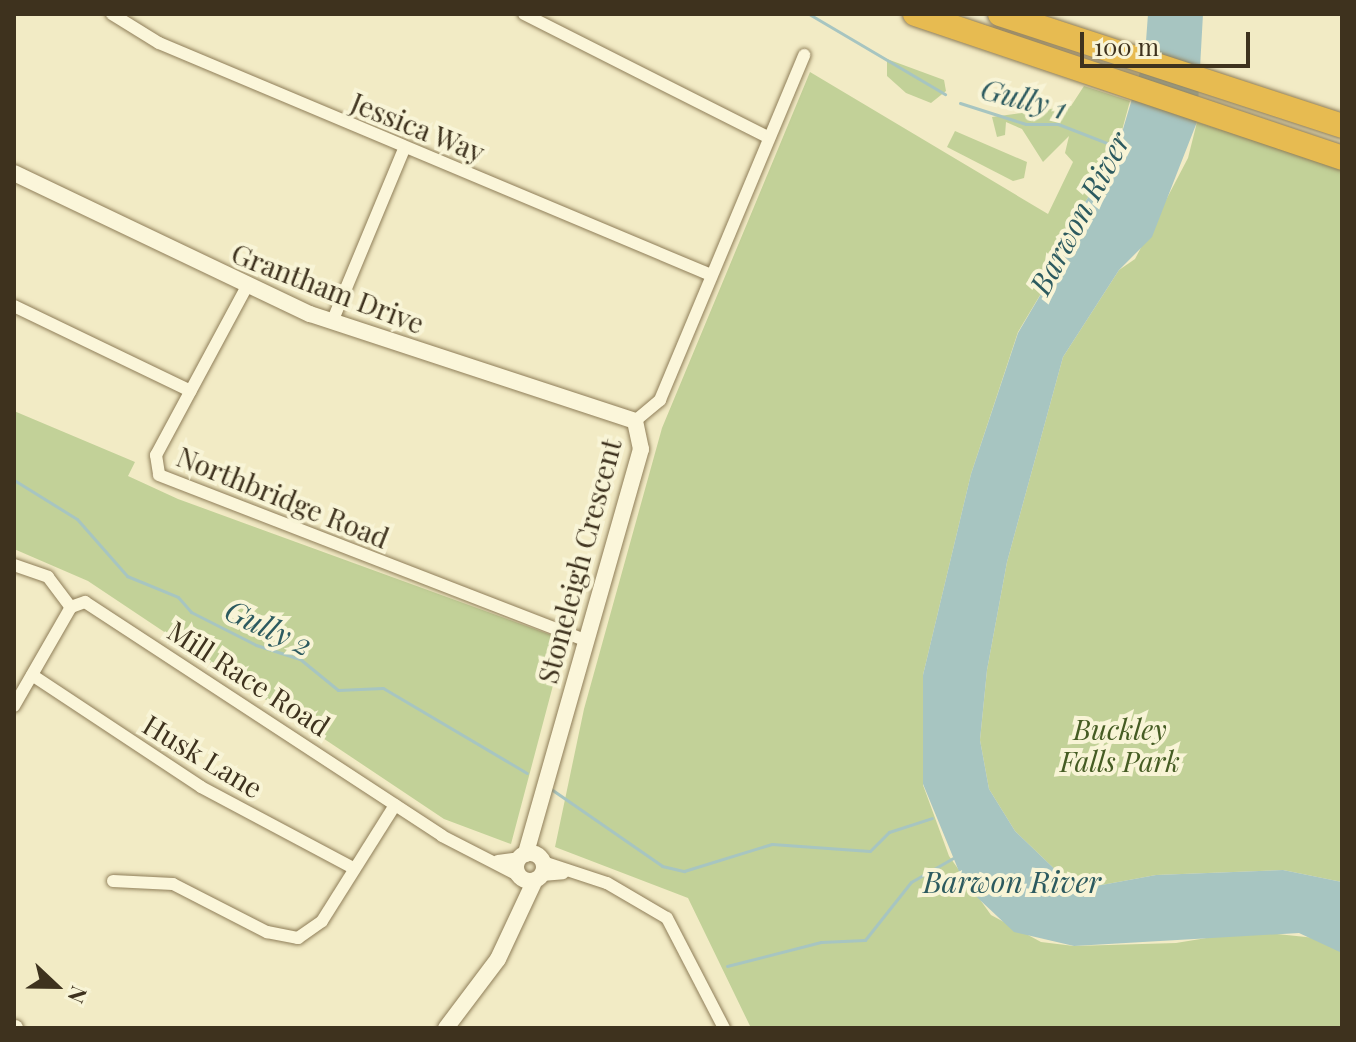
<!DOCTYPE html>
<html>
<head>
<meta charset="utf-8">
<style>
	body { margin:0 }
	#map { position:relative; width:1356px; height:1042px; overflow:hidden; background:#f2ebc5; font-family:"Playfair Display",serif }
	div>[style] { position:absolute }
	.green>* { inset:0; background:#c2d198 }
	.water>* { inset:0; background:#a7c5c1 }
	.stream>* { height:3px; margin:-1.5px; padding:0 1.5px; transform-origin:1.5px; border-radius:1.5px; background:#a7c5c1 }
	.roads { filter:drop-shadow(0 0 2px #8f7e59) drop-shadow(0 0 2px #8f7e59) }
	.minor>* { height:12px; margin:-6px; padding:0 6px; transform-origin:6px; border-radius:6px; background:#fbf6da }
	.tertiary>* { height:16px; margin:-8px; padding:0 8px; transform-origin:8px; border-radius:8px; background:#fbf6da }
	.tertiary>.ring { margin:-8px; padding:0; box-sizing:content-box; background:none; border:16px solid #fbf6da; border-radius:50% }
	.motorway>* { height:24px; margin:-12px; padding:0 12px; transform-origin:12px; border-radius:12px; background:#e7bb51 }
	span { translate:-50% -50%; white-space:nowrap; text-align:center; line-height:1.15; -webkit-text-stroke:8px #f8f4d6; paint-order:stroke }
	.street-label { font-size:28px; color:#3e321e }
	.park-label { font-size:28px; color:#455c23; font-style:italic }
	.water-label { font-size:30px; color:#2c5a5f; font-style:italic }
	.frame { position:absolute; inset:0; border:16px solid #3e321e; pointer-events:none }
	.north { position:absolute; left:16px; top:946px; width:80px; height:80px; -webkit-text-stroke:6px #f8f4d6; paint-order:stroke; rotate:112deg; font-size:22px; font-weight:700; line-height:32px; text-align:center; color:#3e321e }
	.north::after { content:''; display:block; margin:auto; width:28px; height:36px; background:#3e321e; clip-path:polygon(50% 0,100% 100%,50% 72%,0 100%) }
	.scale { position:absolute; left:1080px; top:32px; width:170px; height:36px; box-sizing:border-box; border:4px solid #3e321e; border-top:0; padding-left:10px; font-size:24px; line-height:28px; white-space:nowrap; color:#3e321e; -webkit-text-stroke:6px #f8f4d6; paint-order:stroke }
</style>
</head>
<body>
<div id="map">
	<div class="green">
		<div style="clip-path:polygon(887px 59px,944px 80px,946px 91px,931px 103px,906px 93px,887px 76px)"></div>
		<div style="clip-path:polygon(810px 72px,1048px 214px,1073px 162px,1065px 153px,1069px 136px,1043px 162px,1022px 129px,1006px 122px,1005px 135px,997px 137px,992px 117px,1071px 106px,1084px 86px,1130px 101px,1115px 156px,1063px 236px,1058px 265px,1018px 332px,971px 474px,923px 675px,923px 785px,949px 856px,991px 915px,1041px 942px,1074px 946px,1176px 943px,1249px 931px,1325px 939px,1342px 953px,1342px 1028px,751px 1028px,688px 898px,555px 847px,584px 709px,662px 428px)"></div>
		<div style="clip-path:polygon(1197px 122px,1342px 169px,1342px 882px,1283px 870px,1156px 875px,1096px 886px,1066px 880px,1015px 831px,989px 789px,980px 740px,987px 670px,1007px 562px,1063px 357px,1119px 270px,1135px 259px,1188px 158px)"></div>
		<div style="clip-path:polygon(955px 131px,1027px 162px,1024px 178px,1013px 181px,947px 147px)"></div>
		<div style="clip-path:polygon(14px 411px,135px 462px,128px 476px,178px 499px,565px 640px,511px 844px,444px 819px,88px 581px,14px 549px)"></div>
	</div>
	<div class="water">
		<div style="clip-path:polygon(1148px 14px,1203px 14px,1197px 122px,1152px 237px,1119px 270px,1063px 357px,1007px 562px,987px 670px,980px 740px,989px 789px,1015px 831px,1066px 880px,1096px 886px,1156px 875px,1283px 870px,1342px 882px,1342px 953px,1299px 933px,1074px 946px,1014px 932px,965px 886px,923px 784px,923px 675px,971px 474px,1018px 333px,1058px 265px,1063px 236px,1115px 156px,1145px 55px)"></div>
	</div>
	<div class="stream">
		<div style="left:809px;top:14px;width:158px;rotate:30.5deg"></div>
		<div style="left:960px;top:103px;width:69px;rotate:17.7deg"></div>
		<div style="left:1026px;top:124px;width:32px"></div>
		<div style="left:1058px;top:124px;width:66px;rotate:21.2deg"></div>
		<div style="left:14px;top:480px;width:74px;rotate:31.8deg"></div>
		<div style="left:77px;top:519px;width:76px;rotate:48.7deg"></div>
		<div style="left:127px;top:576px;width:55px;rotate:22.4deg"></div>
		<div style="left:178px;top:597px;width:20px;rotate:49deg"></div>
		<div style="left:191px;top:612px;width:73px;rotate:26.9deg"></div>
		<div style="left:256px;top:645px;width:46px;rotate:17.7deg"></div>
		<div style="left:300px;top:659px;width:49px;rotate:39.2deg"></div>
		<div style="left:338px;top:690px;width:45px;rotate:-2.5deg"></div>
		<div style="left:383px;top:688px;width:167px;rotate:30.6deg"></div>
		<div style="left:551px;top:789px;width:135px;rotate:34.7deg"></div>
		<div style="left:662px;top:866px;width:23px;rotate:13deg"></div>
		<div style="left:684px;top:871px;width:92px;rotate:-17.1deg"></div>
		<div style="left:772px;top:844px;width:98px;rotate:4.1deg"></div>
		<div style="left:870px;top:851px;width:27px;rotate:-45deg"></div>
		<div style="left:889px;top:832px;width:45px;rotate:-18deg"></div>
		<div style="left:727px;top:966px;width:97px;rotate:-14.3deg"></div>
		<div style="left:821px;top:942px;width:44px;rotate:-2.6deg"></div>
		<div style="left:865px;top:940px;width:74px;rotate:-51.6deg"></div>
		<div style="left:911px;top:882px;width:48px;rotate:-29.7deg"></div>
	</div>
	<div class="roads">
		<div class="minor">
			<div style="left:112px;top:14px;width:55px;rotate:31.7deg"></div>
			<div style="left:159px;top:43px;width:599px;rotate:22.8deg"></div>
			<div style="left:524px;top:14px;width:271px;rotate:26.8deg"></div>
			<div style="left:246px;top:288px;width:190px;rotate:118.3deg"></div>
			<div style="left:156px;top:455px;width:20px;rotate:81deg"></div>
			<div style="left:159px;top:475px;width:457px;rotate:21.2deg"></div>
			<div style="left:14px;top:306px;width:196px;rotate:25.7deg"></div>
			<div style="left:332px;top:322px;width:187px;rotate:-67.4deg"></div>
			<div style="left:635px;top:421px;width:33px;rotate:-40deg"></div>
			<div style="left:660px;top:400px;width:374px;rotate:-67.3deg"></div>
			<div style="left:14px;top:565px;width:36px;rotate:19deg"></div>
			<div style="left:48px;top:577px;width:38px;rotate:53deg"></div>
			<div style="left:32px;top:675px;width:203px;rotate:33.5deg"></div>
			<div style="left:201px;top:787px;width:174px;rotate:28deg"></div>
			<div style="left:14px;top:706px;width:114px;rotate:-60.1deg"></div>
			<div style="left:71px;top:607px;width:15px;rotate:-20deg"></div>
			<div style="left:85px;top:602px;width:427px;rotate:33.2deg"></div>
			<div style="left:442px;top:836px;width:85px;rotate:27.2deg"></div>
			<div style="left:498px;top:861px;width:21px;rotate:-8deg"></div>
			<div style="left:543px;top:862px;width:67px;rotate:18.2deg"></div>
			<div style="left:607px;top:883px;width:69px;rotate:30.3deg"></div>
			<div style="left:667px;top:918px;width:124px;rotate:62.6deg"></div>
			<div style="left:542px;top:875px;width:21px;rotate:-5deg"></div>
			<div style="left:113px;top:881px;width:60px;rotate:2.9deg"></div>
			<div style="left:173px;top:884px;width:106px;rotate:27.1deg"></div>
			<div style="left:267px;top:932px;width:32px;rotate:11deg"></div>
			<div style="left:298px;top:938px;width:29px;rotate:-35deg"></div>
			<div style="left:322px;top:921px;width:137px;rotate:-57.8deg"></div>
		</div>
		<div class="tertiary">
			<div style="left:14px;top:173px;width:328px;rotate:25.5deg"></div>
			<div style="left:310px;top:314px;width:342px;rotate:18.2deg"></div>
			<div style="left:635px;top:421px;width:29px;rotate:78deg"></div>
			<div style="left:641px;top:449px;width:421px;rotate:105.9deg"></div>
			<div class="ring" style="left:516px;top:853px;width:12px;height:12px"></div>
			<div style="left:14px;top:1028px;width:1px"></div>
			<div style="left:446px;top:1028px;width:86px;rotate:-53deg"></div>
			<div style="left:498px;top:959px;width:87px;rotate:-64.9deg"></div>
		</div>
		<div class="motorway">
			<div style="left:915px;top:14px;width:451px;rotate:18.6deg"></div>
			<div style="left:1000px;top:14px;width:360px;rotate:18.1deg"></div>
		</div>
	</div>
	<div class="street-label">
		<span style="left:418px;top:127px;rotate:22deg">Jessica Way</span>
		<span style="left:328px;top:288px;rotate:21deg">Grantham Drive</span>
		<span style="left:283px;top:497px;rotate:22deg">Northbridge Road</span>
		<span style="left:579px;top:561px;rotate:-75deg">Stoneleigh Crescent</span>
		<span style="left:249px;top:678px;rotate:33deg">Mill Race Road</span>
		<span style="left:203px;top:756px;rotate:31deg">Husk Lane</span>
	</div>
	<div class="park-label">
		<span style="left:1120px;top:745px">Buckley<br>Falls Park</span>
	</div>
	<div class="water-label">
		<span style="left:1024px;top:98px;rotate:14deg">Gully 1</span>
		<span style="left:1079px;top:213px;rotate:-62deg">Barwon River</span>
		<span style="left:269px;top:627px;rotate:25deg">Gully 2</span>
		<span style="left:1012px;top:881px">Barwon River</span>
	</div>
	<div class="frame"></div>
	<div class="north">N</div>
	<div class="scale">100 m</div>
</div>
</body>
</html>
